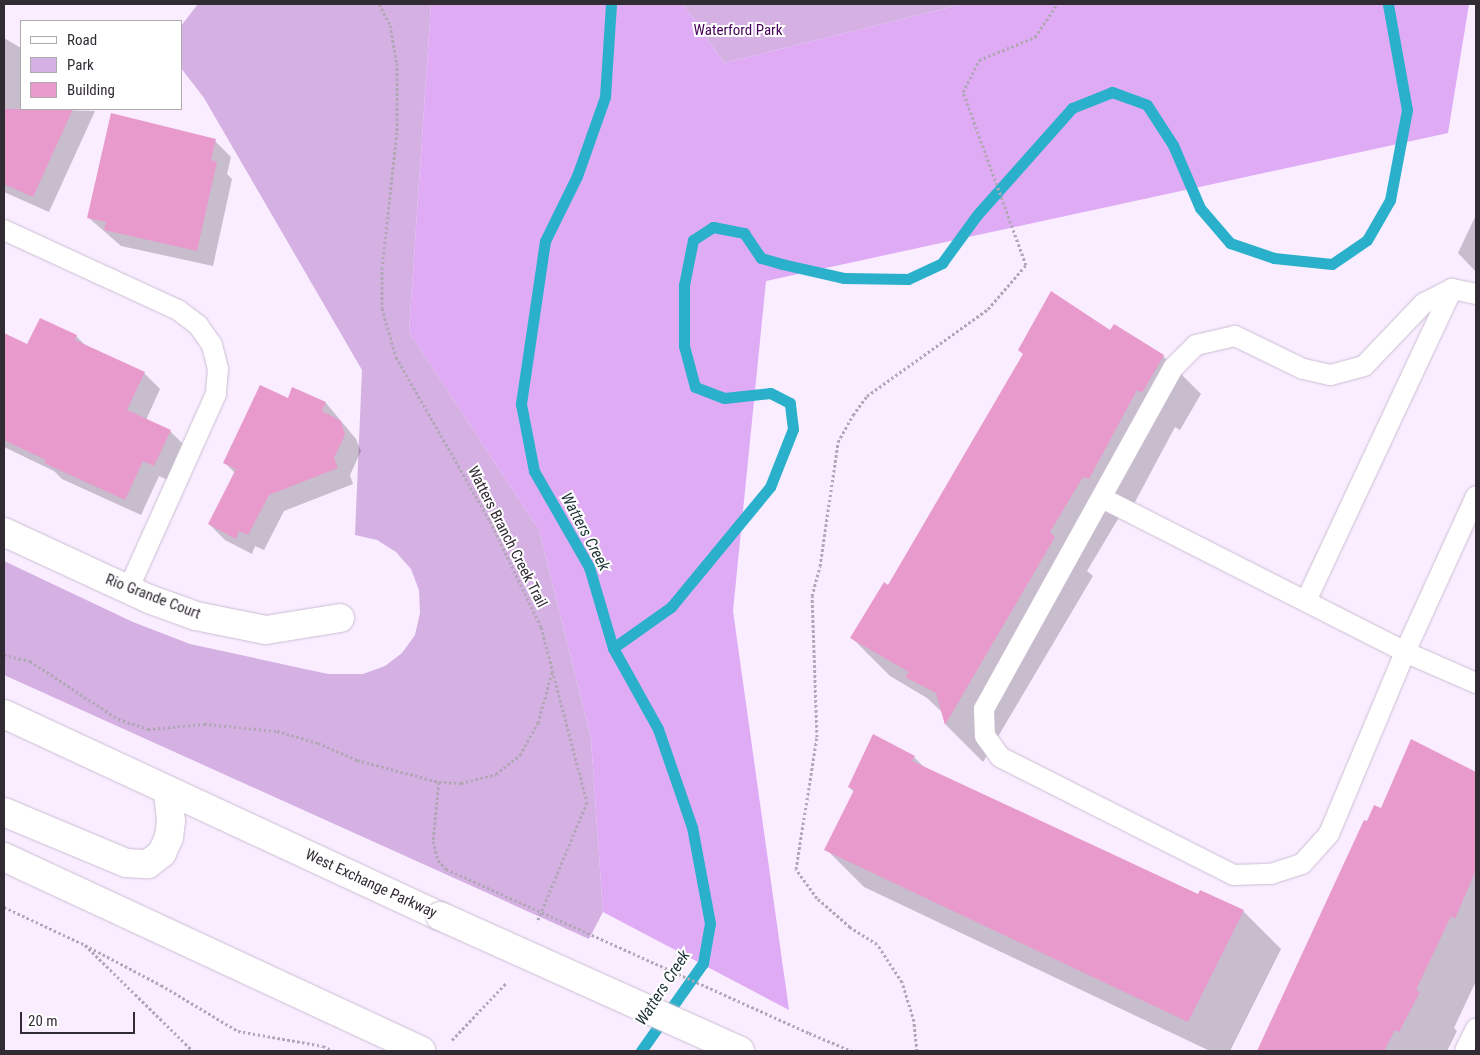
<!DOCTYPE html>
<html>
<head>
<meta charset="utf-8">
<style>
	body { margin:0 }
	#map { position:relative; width:1480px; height:1055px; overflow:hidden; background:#f9edff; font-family:"Roboto Condensed",sans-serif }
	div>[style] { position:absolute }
	.green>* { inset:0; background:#d5b1e3 }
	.forest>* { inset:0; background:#dfabf4 }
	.shadow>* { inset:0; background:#0003 }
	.stream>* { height:11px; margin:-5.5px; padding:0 5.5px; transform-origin:5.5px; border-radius:5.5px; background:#2ab0cb }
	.building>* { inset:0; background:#e99acd }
	.path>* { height:3px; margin-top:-1.5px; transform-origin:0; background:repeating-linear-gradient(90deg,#b1a7b6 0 2.5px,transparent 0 5px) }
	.roads { filter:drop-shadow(0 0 1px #ccbdd2) drop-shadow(0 0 1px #ccbdd2) }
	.service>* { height:20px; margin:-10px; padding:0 10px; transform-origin:10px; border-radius:10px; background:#fff }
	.minor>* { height:28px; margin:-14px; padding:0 14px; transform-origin:14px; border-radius:14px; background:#fff }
	.secondary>* { height:28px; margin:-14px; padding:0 14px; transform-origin:14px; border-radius:14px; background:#fff }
	.path-bridge>* { height:3px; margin-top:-1.5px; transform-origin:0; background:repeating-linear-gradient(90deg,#b1a7b6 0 2.5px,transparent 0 5px) }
	.bridges { filter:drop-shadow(0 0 1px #ccbdd2) drop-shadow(0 0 1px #ccbdd2) }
	.secondary-bridge>* { height:28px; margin:-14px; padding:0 14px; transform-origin:14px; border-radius:14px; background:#fff }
	span { translate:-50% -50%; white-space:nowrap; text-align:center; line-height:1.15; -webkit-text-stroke:4px #fff; paint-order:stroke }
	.park-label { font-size:15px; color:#47005b }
	.street-label { font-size:15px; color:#312b34 }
	.water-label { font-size:16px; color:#1c3237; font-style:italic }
	.frame { position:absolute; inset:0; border:5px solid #312b34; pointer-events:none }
	.legend { position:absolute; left:20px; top:20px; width:162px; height:90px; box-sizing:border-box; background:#fff; border:1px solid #adaaae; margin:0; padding:6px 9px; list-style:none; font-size:15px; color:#312b34 }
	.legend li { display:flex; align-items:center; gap:10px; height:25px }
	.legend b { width:25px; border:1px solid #adaaae }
	.scale { position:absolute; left:20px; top:1012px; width:115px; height:22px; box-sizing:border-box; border:2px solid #312b34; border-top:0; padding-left:6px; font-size:15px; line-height:18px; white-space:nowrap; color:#312b34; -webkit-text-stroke:4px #fff; paint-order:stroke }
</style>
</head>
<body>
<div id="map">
	<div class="green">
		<div style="clip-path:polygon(198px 4px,431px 4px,409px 332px,539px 530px,591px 738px,603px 912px,589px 939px,4px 675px,4px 561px,133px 622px,190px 644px,328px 674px,363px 674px,385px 666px,402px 653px,415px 635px,420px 613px,419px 590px,411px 569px,396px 552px,377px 540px,355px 535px,362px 370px,204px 98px,181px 68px,181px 26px)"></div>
		<div style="clip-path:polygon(683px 4px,963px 4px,724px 63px)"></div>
	</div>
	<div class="forest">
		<div style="clip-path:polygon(431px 4px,683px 4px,724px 63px,963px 4px,1469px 4px,1448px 133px,766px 281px,733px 611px,789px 1010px,603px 912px,591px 738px,539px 530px,409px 332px)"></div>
	</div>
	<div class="shadow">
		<div style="clip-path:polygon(4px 38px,21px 48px,21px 109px,95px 111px,49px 212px,4px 192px)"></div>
		<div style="clip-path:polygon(215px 141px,231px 157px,227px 174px,232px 179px,213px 266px,121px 246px,89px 218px)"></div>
		<div style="clip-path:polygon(1476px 215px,1476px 272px,1458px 253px)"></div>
		<div style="clip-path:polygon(1111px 331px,1163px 356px,1201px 394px,1180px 430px,1175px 427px,1127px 517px,1121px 514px,1087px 571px,1093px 576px,983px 762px,946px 725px,943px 713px,927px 698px,890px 676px,852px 638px,889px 587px)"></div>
		<div style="clip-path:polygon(4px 334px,20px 362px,76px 336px,88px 348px,144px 373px,160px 389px,146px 420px,170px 431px,186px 447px,170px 481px,159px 476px,141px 515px,62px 479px,54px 471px,4px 447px)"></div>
		<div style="clip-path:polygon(293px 388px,326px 403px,356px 439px,361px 451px,350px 475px,353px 484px,284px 511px,264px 550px,255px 546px,252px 554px,225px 540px,209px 524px,235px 473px,225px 463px,288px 399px)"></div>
		<div style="clip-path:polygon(1412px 741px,1476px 773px,1476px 981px,1454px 1028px,1457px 1031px,1447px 1051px,1258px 1051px,1365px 822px,1382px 810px)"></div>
		<div style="clip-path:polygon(914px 757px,927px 770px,1199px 895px,1243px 911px,1281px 949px,1230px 1051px,1210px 1051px,864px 887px,826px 849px,854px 792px,849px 787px)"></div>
	</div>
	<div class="stream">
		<div style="left:611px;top:4px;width:93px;rotate:93.7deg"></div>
		<div style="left:605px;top:97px;width:84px;rotate:109.5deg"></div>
		<div style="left:577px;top:176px;width:72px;rotate:116.2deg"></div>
		<div style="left:545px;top:241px;width:165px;rotate:98.4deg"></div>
		<div style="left:521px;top:404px;width:68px;rotate:79deg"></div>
		<div style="left:534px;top:471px;width:111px;rotate:60.2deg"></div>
		<div style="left:589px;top:567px;width:84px;rotate:73.5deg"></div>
		<div style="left:613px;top:648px;width:93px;rotate:60.9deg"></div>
		<div style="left:658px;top:729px;width:104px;rotate:70.9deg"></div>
		<div style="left:692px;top:827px;width:98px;rotate:79.4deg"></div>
		<div style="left:710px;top:923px;width:41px;rotate:99.9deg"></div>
		<div style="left:703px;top:963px;width:108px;rotate:125.2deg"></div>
		<div style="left:613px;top:648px;width:71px;rotate:-35.3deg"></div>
		<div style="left:671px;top:607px;width:156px;rotate:-50.5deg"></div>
		<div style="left:770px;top:487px;width:62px;rotate:-68.4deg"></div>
		<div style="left:793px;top:429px;width:26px;rotate:-97deg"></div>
		<div style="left:790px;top:403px;width:22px;rotate:-153deg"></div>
		<div style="left:770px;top:393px;width:46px;rotate:173.8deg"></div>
		<div style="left:724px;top:398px;width:31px;rotate:-159deg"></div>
		<div style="left:695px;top:387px;width:42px;rotate:-105deg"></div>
		<div style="left:684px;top:346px;width:61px;rotate:-90deg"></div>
		<div style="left:684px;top:285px;width:46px;rotate:-78.7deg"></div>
		<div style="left:693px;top:240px;width:24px;rotate:-33deg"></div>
		<div style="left:713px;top:227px;width:32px;rotate:11deg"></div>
		<div style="left:744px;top:233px;width:30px;rotate:56deg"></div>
		<div style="left:761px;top:258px;width:22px;rotate:16deg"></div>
		<div style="left:782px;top:264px;width:64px;rotate:12.7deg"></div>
		<div style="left:844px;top:278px;width:64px;rotate:0.9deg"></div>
		<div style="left:908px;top:279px;width:38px;rotate:-25deg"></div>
		<div style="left:942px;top:263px;width:59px;rotate:-53.9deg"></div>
		<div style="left:977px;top:215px;width:143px;rotate:-48.4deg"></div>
		<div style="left:1072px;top:108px;width:43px;rotate:-21.8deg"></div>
		<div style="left:1112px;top:92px;width:37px;rotate:20deg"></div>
		<div style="left:1147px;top:105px;width:48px;rotate:57deg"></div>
		<div style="left:1173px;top:145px;width:69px;rotate:66.8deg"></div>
		<div style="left:1200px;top:208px;width:46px;rotate:49.4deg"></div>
		<div style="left:1230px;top:243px;width:46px;rotate:18.8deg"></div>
		<div style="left:1274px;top:258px;width:58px;rotate:5.9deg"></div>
		<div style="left:1332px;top:264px;width:42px;rotate:-34.4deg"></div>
		<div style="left:1367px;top:240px;width:46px;rotate:-60.1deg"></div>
		<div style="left:1390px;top:200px;width:92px;rotate:-79.3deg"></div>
		<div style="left:1407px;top:110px;width:108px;rotate:-100.2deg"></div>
	</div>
	<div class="building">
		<div style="clip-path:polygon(4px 109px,73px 109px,33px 197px,4px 184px)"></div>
		<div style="clip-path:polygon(111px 113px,216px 139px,211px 160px,217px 162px,197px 251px,104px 230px,106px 222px,87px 218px)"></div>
		<div style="clip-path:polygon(1051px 291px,1110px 330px,1114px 324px,1164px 355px,1142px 393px,1137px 390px,1089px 479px,1083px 477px,1050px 532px,1055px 537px,945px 725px,936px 693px,905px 677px,909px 672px,850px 638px,884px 582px,888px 585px,1023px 354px,1018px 350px)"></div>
		<div style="clip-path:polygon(40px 318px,77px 335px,75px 340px,145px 372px,127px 410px,171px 430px,154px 466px,143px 461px,125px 500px,44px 463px,46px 460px,4px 440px,4px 333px,27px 344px)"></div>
		<div style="clip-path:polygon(260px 385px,288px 398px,292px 387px,326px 402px,322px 411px,341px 421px,345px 435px,334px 458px,338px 468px,269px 495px,248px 535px,239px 531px,236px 539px,208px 524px,236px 469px,223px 463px)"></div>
		<div style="clip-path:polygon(873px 734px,915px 756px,912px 761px,1198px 894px,1200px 890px,1244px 910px,1188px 1022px,824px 850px,854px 790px,848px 787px)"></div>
		<div style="clip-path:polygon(1411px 739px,1476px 772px,1476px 870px,1455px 919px,1451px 916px,1416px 990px,1420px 992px,1399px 1032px,1395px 1030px,1384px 1051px,1257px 1051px,1364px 820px,1367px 821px,1374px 805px,1381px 808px)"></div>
	</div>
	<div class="path">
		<div style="left:379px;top:4px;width:24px;rotate:62deg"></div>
		<div style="left:390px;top:25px;width:39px;rotate:80deg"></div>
		<div style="left:397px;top:63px;width:69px;rotate:90deg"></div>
		<div style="left:397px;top:132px;width:136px;rotate:96.3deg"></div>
		<div style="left:382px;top:267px;width:41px;rotate:90deg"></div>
		<div style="left:382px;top:308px;width:51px;rotate:74.1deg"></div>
		<div style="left:396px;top:357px;width:189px;rotate:60.2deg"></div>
		<div style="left:490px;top:521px;width:118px;rotate:64.3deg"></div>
		<div style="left:541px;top:627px;width:181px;rotate:75.3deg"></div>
		<div style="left:587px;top:802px;width:130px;rotate:112.6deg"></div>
		<div style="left:4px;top:655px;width:27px;rotate:13deg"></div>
		<div style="left:30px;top:661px;width:105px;rotate:33.4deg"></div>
		<div style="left:118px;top:719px;width:32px;rotate:18deg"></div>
		<div style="left:148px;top:729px;width:56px;rotate:-5.1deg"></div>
		<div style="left:204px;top:724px;width:73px;rotate:5.5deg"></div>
		<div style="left:277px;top:731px;width:43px;rotate:16.3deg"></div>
		<div style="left:318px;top:743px;width:43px;rotate:23.6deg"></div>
		<div style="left:357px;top:760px;width:85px;rotate:15deg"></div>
		<div style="left:439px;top:782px;width:22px;rotate:3deg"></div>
		<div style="left:461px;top:783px;width:36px;rotate:-14deg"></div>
		<div style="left:496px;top:774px;width:31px;rotate:-38deg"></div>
		<div style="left:520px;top:755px;width:37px;rotate:-61deg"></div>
		<div style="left:538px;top:723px;width:53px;rotate:-74.6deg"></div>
		<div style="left:439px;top:782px;width:59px;rotate:95.8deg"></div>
		<div style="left:433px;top:841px;width:20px;rotate:75deg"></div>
		<div style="left:438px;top:860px;width:12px;rotate:48deg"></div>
		<div style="left:4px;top:907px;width:89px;rotate:25.1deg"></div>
		<div style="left:85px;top:945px;width:151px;rotate:44.5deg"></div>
		<div style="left:85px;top:945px;width:86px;rotate:27.8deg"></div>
		<div style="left:161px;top:985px;width:90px;rotate:30.9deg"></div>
		<div style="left:238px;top:1031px;width:86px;rotate:10deg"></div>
		<div style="left:323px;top:1046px;width:12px;rotate:24deg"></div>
		<div style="left:809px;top:1033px;width:47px;rotate:22.7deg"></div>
		<div style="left:452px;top:1040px;width:79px;rotate:-46.5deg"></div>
		<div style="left:917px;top:1051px;width:30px;rotate:-96deg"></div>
		<div style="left:914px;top:1021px;width:41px;rotate:-107.1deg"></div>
		<div style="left:902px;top:982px;width:45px;rotate:-123.3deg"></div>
		<div style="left:877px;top:944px;width:32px;rotate:-148deg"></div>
		<div style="left:850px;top:927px;width:44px;rotate:-138.7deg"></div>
		<div style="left:817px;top:898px;width:36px;rotate:-126deg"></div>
		<div style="left:796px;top:869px;width:134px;rotate:-81deg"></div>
		<div style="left:817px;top:737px;width:141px;rotate:-92deg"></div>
		<div style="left:812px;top:596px;width:31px;rotate:-75deg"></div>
		<div style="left:820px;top:566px;width:125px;rotate:-81.7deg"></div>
		<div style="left:838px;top:442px;width:31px;rotate:-61deg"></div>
		<div style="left:853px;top:415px;width:24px;rotate:-54deg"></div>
		<div style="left:867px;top:396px;width:149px;rotate:-35.7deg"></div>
		<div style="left:988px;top:309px;width:58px;rotate:-49.2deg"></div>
		<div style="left:1026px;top:265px;width:184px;rotate:-110deg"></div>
		<div style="left:963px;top:92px;width:36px;rotate:-63deg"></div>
		<div style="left:979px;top:60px;width:61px;rotate:-22.3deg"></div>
		<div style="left:1035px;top:37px;width:40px;rotate:-56deg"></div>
	</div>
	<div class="roads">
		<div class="service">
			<div style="left:4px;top:230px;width:192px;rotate:24.7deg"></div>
			<div style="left:178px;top:310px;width:25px;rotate:37deg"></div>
			<div style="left:198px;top:325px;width:24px;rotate:55deg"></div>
			<div style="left:212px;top:345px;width:25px;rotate:76deg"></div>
			<div style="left:218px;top:369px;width:25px;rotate:95deg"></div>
			<div style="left:216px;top:394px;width:215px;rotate:114.2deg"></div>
			<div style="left:1476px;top:294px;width:25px;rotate:-168deg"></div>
			<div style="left:1452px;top:289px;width:31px;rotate:153deg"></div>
			<div style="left:1424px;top:303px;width:87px;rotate:133.6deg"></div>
			<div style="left:1364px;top:366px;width:35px;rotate:165deg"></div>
			<div style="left:1330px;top:375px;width:28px;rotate:-167deg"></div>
			<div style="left:1303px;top:369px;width:76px;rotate:-154.1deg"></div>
			<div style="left:1235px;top:336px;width:40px;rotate:167deg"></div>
			<div style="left:1196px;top:345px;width:33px;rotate:135deg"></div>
			<div style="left:1173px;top:368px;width:390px;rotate:119deg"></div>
			<div style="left:984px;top:709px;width:27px;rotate:88deg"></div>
			<div style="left:985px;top:736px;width:26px;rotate:54deg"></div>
			<div style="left:1000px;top:757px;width:262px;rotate:26.8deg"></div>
			<div style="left:1234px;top:875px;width:37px;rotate:-2deg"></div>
			<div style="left:1271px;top:874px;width:33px;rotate:-18deg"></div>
			<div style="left:1302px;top:864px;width:40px;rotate:-48deg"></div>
			<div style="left:1329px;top:834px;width:197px;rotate:-67.3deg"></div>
			<div style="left:1405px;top:652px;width:171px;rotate:-65.5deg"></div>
			<div style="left:1102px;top:498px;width:340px;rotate:26.9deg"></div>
			<div style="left:1405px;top:652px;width:77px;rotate:23.6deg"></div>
			<div style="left:1306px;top:601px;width:344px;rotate:-64.9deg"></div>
			<div style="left:1465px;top:1051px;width:25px;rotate:-64deg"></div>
		</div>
		<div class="minor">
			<div style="left:4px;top:532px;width:160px;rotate:24.8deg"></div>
			<div style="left:149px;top:599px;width:50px;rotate:19.9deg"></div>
			<div style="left:196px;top:616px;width:71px;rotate:11.3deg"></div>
			<div style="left:266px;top:630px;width:75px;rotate:-9.2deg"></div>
		</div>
		<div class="secondary">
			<div style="left:4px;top:714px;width:481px;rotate:24.9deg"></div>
			<div style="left:4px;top:812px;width:132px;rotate:22.7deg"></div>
			<div style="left:126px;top:863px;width:22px;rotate:3deg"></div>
			<div style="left:148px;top:864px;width:18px;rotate:-38deg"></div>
			<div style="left:162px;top:853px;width:17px;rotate:-66deg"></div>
			<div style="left:169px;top:837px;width:16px;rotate:-83deg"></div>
			<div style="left:171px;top:821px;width:31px;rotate:-96deg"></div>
			<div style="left:4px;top:857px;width:460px;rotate:24.9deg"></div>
		</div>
	</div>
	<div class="path-bridge">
		<div style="left:446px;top:869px;width:398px;rotate:24.3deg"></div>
	</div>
	<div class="bridges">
		<div class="secondary-bridge">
			<div style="left:440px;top:916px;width:329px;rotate:24.2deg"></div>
		</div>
	</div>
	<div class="park-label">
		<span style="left:738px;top:31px">Waterford Park</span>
	</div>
	<div class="street-label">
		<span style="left:507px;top:537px;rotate:63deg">Watters Branch Creek Trail</span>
		<span style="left:153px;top:597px;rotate:21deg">Rio Grande Court</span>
		<span style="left:371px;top:884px;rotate:25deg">West Exchange Parkway</span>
	</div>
	<div class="water-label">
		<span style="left:585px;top:532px;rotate:62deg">Watters Creek</span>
		<span style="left:663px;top:988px;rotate:-57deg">Watters Creek</span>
	</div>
	<div class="frame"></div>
	<ul class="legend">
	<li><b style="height:6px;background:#fff"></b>Road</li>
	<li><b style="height:14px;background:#d5b1e3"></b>Park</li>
	<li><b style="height:14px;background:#e99acd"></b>Building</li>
	</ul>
	<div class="scale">20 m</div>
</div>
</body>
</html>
